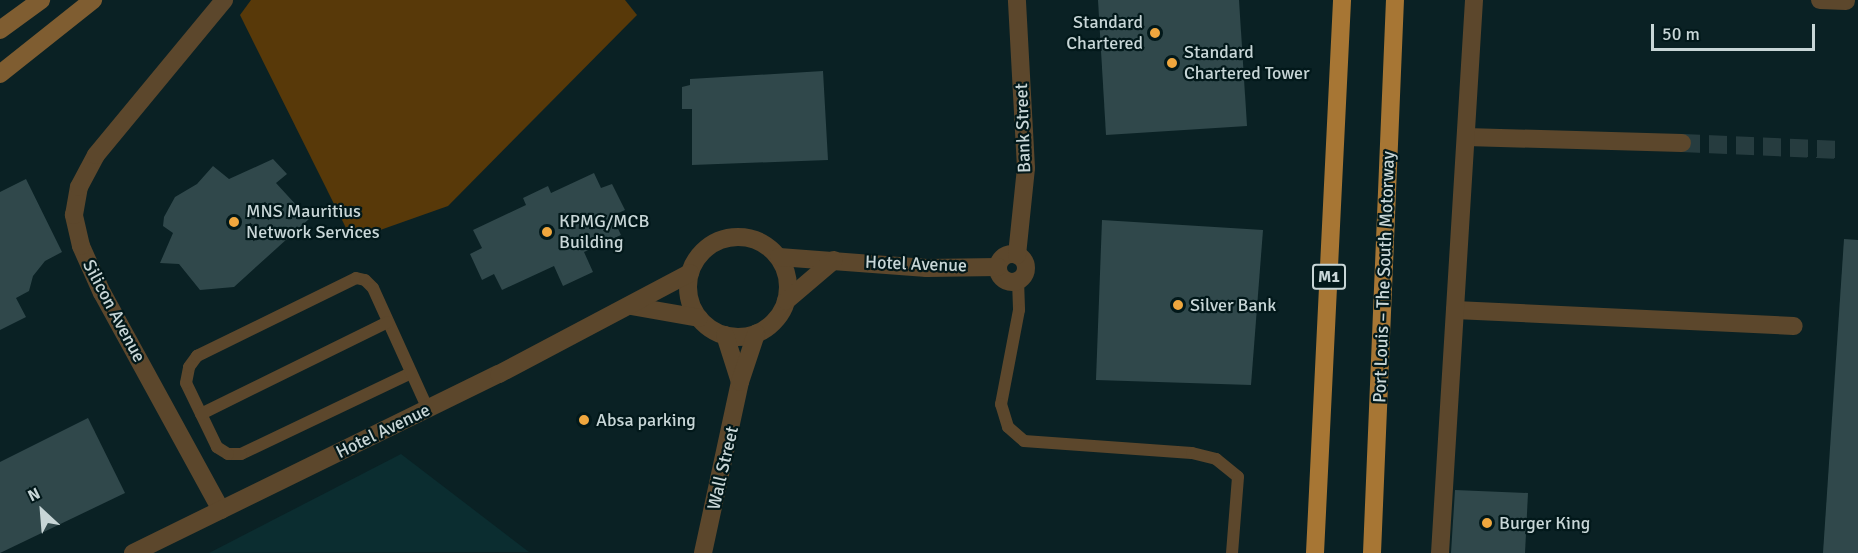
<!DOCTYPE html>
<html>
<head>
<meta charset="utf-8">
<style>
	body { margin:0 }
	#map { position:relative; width:1858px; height:553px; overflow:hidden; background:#0a2124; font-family:Signika,sans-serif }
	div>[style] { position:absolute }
	.built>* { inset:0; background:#0b2d30 }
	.green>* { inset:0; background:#583909 }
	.building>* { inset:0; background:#30484b }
	.minor-tunnel>* { height:18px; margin-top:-9px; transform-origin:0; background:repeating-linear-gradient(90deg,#263c3f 0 18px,transparent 0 27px) }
	.service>* { height:12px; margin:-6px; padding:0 6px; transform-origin:6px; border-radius:6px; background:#5c472c }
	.minor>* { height:18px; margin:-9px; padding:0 9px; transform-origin:9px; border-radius:9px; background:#5c472c }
	.tertiary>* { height:18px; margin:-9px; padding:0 9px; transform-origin:9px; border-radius:9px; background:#5c472c }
	.tertiary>.ring { margin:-9px; padding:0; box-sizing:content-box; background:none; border:18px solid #5c472c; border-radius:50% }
	.secondary>* { height:18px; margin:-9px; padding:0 9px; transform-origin:9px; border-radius:9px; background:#7f5d31 }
	.trunk>* { height:18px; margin:-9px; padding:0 9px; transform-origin:9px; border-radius:9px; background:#a77634 }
	.dots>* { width:16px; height:16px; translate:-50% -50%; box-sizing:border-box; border:3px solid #02181a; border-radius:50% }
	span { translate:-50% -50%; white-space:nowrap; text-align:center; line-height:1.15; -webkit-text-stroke:4.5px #02181a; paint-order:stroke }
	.shield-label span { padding:2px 4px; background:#02181a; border:2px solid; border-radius:4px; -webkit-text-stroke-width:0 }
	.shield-label { font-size:16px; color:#c8d6d7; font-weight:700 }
	.poi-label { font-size:18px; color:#c8d6d7 }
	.right { translate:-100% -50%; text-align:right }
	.left { translate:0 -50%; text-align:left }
	.street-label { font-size:18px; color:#c8d6d7 }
	.north { position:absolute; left:12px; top:481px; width:60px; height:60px; -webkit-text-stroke:4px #02181a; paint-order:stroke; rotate:334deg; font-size:16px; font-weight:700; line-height:24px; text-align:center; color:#c8d6d7 }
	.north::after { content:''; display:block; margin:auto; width:21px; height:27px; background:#c8d6d7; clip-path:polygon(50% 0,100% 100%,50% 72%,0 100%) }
	.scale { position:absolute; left:1651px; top:24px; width:164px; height:27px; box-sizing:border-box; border:3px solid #c8d6d7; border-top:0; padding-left:8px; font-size:18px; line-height:21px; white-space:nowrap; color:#c8d6d7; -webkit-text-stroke:4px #02181a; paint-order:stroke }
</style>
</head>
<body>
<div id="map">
	<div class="built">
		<div style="clip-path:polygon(401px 454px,529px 552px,209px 553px)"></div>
	</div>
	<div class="green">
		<div style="clip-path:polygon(251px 0,625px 0,637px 15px,448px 206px,352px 240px,240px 15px)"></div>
	</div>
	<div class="building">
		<div style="clip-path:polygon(1098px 0,1239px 0,1247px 126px,1106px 135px)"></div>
		<div style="clip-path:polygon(823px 71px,828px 160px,692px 165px,692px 109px,682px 109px,682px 87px,690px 85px,690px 79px)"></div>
		<div style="clip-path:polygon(273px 159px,287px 174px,276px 183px,309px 219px,234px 287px,200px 290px,179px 264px,160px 263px,173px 233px,163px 226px,164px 217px,175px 197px,197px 184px,213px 166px,229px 179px)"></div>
		<div style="clip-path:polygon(594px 173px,601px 188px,612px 184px,625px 210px,612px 216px,621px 235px,584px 252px,593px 272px,563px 286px,554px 266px,502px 290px,494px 274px,482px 280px,470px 254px,482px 248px,473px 230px,526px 205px,523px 198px,548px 186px,551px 193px)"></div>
		<div style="clip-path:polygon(26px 179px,62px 252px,45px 261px,33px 276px,29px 291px,16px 298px,26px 317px,0 330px,0 192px)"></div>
		<div style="clip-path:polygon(1102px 220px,1263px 230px,1251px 385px,1096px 380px)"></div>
		<div style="clip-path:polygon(1844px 239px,1858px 240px,1858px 553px,1823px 553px)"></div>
		<div style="clip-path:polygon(88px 418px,125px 493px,0 553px,0 462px)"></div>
		<div style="clip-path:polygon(1455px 490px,1528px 493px,1525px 553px,1451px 553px)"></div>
	</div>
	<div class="minor-tunnel">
		<div style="left:1682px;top:143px;width:158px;rotate:2.5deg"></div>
	</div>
	<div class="service">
		<div style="left:1018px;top:280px;width:30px;rotate:88deg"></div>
		<div style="left:1019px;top:310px;width:96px;rotate:100.8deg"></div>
		<div style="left:1001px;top:404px;width:24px;rotate:73deg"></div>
		<div style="left:1008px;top:427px;width:21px;rotate:41deg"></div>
		<div style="left:1024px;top:441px;width:168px;rotate:4.1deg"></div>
		<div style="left:1192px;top:453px;width:25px;rotate:14deg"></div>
		<div style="left:1216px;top:459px;width:28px;rotate:39deg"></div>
		<div style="left:1238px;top:477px;width:76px;rotate:94.5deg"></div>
		<div style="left:411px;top:373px;width:188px;rotate:154.5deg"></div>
		<div style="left:241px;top:454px;width:13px;rotate:180deg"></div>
		<div style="left:228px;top:454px;width:13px;rotate:-148deg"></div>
		<div style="left:217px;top:447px;width:71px;rotate:-115.8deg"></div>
		<div style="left:186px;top:383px;width:16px;rotate:-79deg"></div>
		<div style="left:189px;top:367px;width:14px;rotate:-54deg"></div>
		<div style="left:197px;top:356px;width:177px;rotate:-26.1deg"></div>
		<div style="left:356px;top:278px;width:9px;rotate:13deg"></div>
		<div style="left:365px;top:280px;width:11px;rotate:45deg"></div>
		<div style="left:373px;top:288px;width:133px;rotate:65.6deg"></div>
		<div style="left:201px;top:414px;width:208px;rotate:-26.2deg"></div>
	</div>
	<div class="minor">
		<div style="left:1820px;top:0;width:26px;rotate:2deg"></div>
		<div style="left:1466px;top:137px;width:216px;rotate:1.6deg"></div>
		<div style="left:1455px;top:310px;width:339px;rotate:2.7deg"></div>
		<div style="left:1440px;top:553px;width:554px;rotate:-86.48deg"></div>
	</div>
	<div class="tertiary">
		<div class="ring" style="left:688px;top:237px;width:82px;height:82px"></div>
		<div class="ring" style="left:998px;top:254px;width:10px;height:10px"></div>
		<div style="left:1017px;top:255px;width:87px;rotate:-84.1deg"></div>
		<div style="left:1026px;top:168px;width:168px;rotate:-93.1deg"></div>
		<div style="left:779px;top:257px;width:148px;rotate:4.3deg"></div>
		<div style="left:927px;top:268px;width:71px;rotate:-0.8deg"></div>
		<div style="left:786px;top:301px;width:63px;rotate:-40.5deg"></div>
		<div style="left:631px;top:306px;width:69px;rotate:10deg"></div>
		<div style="left:725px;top:335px;width:49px;rotate:72.3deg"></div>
		<div style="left:221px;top:510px;width:247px;rotate:-118.7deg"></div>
		<div style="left:102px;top:293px;width:51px;rotate:-114.1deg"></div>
		<div style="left:81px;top:246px;width:32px;rotate:-103deg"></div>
		<div style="left:74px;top:215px;width:28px;rotate:-80deg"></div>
		<div style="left:79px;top:187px;width:36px;rotate:-62deg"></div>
		<div style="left:96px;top:155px;width:201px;rotate:-50.4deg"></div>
		<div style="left:133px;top:553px;width:407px;rotate:-26.1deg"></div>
		<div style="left:499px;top:374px;width:216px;rotate:-27.9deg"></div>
		<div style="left:703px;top:553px;width:175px;rotate:-77.8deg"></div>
		<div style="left:740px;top:382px;width:51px;rotate:-71.6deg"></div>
	</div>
	<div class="secondary">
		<div style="left:0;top:30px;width:51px;rotate:-36.2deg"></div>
		<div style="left:0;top:74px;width:119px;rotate:-38.5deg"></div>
	</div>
	<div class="trunk">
		<div style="left:1315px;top:553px;width:554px;rotate:-87.2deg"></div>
		<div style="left:1372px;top:553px;width:553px;rotate:-87.62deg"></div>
	</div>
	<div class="dots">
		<div style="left:1155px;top:33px;background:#efa73e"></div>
		<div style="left:1172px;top:63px;background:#efa73e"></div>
		<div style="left:234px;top:222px;background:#efa73e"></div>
		<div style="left:547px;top:232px;background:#efa73e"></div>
		<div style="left:1178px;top:305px;background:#efa73e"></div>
		<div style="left:584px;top:420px;background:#efa73e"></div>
		<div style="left:1487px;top:523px;background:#efa73e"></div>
	</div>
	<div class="shield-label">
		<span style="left:1329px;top:277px">M1</span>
	</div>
	<div class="poi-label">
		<span class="right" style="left:1143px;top:33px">Standard<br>Chartered</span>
		<span class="left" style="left:1184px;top:63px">Standard<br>Chartered Tower</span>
		<span class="left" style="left:246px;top:222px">MNS Mauritius<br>Network Services</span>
		<span class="left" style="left:559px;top:232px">KPMG/MCB<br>Building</span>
		<span class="left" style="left:1190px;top:305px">Silver Bank</span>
		<span class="left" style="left:596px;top:420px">Absa parking</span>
		<span class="left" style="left:1499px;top:523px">Burger King</span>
	</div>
	<div class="street-label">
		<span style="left:1023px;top:128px;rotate:-92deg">Bank Street</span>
		<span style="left:916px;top:264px;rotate:2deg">Hotel Avenue</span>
		<span style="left:1384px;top:277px;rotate:-88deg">Port Louis – The South Motorway</span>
		<span style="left:114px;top:311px;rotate:62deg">Silicon Avenue</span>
		<span style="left:383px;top:431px;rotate:-26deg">Hotel Avenue</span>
		<span style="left:723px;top:468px;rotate:-77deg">Wall Street</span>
	</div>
	<div class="north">N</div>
	<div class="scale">50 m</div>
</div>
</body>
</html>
